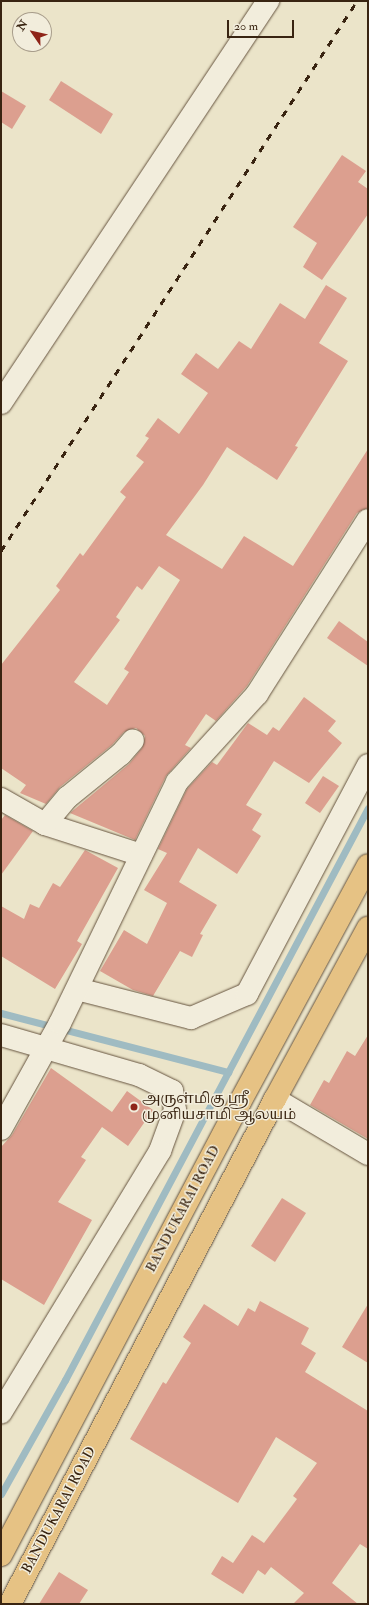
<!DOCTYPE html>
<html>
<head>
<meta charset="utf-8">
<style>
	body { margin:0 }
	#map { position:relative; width:369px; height:1605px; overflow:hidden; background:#ebe4c9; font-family:"IM FELL Double Pica","Noto Serif Tamil",serif }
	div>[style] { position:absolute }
	.stream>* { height:7px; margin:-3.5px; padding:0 3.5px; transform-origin:3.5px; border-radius:3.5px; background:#9fbbc2 }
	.building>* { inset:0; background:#dc9f8f }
	.roads { filter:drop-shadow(0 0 1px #66543f) drop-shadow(0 0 1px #66543f) }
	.minor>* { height:22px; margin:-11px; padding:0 11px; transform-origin:11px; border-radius:11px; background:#f2eddc }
	.major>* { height:22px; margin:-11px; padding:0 11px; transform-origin:11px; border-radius:11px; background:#e6c284 }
	.rail>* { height:3px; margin-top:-1.5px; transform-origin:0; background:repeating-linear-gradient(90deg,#392411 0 7px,transparent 0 14px) }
	.dots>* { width:11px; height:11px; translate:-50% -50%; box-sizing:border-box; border:2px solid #f2eddc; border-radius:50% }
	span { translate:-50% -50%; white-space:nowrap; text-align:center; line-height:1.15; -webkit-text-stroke:3px #f2eddc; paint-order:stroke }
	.poi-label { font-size:14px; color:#392411 }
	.left { translate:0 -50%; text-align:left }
	.street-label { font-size:14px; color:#392411 }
	.frame { position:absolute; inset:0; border:2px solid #392411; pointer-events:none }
	.north { position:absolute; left:12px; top:12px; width:40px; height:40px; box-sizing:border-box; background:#f2eddc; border:1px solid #a89d8b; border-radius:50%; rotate:304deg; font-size:11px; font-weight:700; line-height:16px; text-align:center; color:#392411 }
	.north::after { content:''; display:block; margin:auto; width:14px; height:18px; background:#8f2418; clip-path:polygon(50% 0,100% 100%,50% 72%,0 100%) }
	.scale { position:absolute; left:227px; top:20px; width:67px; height:18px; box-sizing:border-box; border:2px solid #392411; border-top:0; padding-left:5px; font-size:12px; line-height:14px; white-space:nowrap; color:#392411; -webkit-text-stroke:3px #f2eddc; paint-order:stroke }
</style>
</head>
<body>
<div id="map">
	<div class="stream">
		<div style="left:1px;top:1013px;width:235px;rotate:14.6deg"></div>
		<div style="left:1px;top:1494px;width:131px;rotate:-60.7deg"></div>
		<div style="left:65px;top:1380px;width:647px;rotate:-62.09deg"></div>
	</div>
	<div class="building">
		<div style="clip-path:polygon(61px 81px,113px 114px,101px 134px,49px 100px)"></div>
		<div style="clip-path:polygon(1px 91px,26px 106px,12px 129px,1px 122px)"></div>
		<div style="clip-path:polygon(342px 155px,366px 171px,358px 182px,368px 189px,368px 214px,322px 280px,303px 267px,317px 243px,293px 227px)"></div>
		<div style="clip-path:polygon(evenodd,326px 285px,347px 298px,319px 343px,348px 361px,295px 446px,298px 447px,277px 480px,227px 447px,203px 485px,166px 535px,222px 569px,244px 536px,293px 566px,368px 449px,368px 508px,357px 513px,247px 686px,216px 721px,206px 714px,185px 745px,191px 748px,166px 776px,135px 840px,70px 813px,129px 764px,142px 748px,145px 736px,136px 728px,124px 732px,112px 745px,60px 787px,46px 804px,20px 793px,26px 785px,1px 768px,1px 665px,60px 590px,56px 586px,80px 553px,83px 556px,126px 497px,120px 492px,144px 462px,136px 456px,149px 438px,145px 436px,158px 418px,179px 434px,208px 393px,181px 374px,196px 353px,218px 369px,239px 341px,251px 349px,280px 303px,305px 319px,326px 285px,159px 566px,180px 580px,124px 669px,129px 672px,107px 705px,74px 682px,120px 620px,116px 617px,137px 586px,142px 590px,159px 566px)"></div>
		<div style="clip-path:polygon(339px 621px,368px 642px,368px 666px,327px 638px)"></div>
		<div style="clip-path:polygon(304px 697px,336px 721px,328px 731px,342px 743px,309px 783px,274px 761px,246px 805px,262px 814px,252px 830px,261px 836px,237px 874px,198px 848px,179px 882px,217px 905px,200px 934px,203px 935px,192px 957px,180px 951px,153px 996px,133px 990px,100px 971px,124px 930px,147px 944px,167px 903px,144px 890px,167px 853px,158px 849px,187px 789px,212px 762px,217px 765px,248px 723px,267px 735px,273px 727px,279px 731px)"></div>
		<div style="clip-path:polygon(323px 776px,339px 786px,320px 813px,305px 803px)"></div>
		<div style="clip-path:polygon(5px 815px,33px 831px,1px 875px,1px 820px)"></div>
		<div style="clip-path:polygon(85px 850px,118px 868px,77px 941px,82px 944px,55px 989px,1px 956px,1px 906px,24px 919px,30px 904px,39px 908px,53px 883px,60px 887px)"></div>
		<div style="clip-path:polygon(368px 1035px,368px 1139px,310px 1105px,324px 1080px,329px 1083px,347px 1051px,355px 1056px)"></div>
		<div style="clip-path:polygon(51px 1068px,112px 1112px,127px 1091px,153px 1110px,128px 1146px,102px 1127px,81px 1157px,86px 1160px,58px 1202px,92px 1220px,44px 1305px,1px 1279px,1px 1147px,12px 1135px)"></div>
		<div style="clip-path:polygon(282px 1198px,306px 1213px,275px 1262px,251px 1246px)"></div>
		<div style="clip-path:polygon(260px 1301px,309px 1328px,301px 1344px,316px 1353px,305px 1372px,368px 1411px,368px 1549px,360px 1544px,332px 1583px,358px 1604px,293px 1604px,304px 1593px,271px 1567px,265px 1575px,258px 1570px,243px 1594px,211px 1574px,222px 1556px,233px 1563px,252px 1535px,264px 1543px,297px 1499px,293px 1496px,317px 1463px,276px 1437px,238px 1503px,130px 1439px,163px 1382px,166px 1384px,191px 1343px,183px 1337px,204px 1304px,238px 1326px,248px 1308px,255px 1312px)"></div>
		<div style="clip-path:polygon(368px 1304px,368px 1363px,342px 1347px)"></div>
		<div style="clip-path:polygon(59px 1572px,88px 1590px,79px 1604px,39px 1604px)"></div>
	</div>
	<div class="roads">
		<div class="minor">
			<div style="left:1px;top:403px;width:483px;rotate:-56.4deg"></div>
			<div style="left:1px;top:799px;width:51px;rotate:29.6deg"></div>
			<div style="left:45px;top:824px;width:101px;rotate:17.9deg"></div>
			<div style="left:45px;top:824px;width:35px;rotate:-50deg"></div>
			<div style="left:68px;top:797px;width:68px;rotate:-39.1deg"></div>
			<div style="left:121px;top:754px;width:18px;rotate:-49deg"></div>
			<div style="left:77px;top:989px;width:118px;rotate:14.3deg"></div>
			<div style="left:191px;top:1018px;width:61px;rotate:-23.2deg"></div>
			<div style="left:247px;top:994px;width:259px;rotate:-62.1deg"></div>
			<div style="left:1px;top:1035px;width:144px;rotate:16.2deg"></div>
			<div style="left:139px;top:1075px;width:37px;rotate:26deg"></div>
			<div style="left:172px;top:1091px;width:19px;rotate:81deg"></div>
			<div style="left:175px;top:1110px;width:44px;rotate:110.1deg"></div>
			<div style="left:160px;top:1151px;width:306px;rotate:121.3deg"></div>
			<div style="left:275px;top:1099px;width:108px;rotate:30.6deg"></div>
			<div style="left:1px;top:1129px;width:121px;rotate:-60.9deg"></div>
			<div style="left:60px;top:1023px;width:268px;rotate:-64.1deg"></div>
			<div style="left:177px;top:782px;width:119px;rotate:-47.7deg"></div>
			<div style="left:257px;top:694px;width:206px;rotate:-57.5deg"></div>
		</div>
		<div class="major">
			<div style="left:1px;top:1555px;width:512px;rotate:-62.18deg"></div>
			<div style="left:240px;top:1102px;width:269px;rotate:-61.6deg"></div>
			<div style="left:10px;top:1604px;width:570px;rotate:-62.31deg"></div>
			<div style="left:275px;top:1099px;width:195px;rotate:-61.5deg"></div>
		</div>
	</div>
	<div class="rail">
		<div style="left:1px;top:551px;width:655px;rotate:-57.09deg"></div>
	</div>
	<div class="dots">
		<div style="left:134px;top:1107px;background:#8f2418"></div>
	</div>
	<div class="poi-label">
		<span class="left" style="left:142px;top:1107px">அருள்மிகு ஶ்ரீ<br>முனியசாமி ஆலயம்</span>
	</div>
	<div class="street-label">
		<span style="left:183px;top:1209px;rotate:-62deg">BANDUKARAI ROAD</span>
		<span style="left:59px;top:1510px;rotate:-62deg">BANDUKARAI ROAD</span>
	</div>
	<div class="frame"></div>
	<div class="north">N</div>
	<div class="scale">20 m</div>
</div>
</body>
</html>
